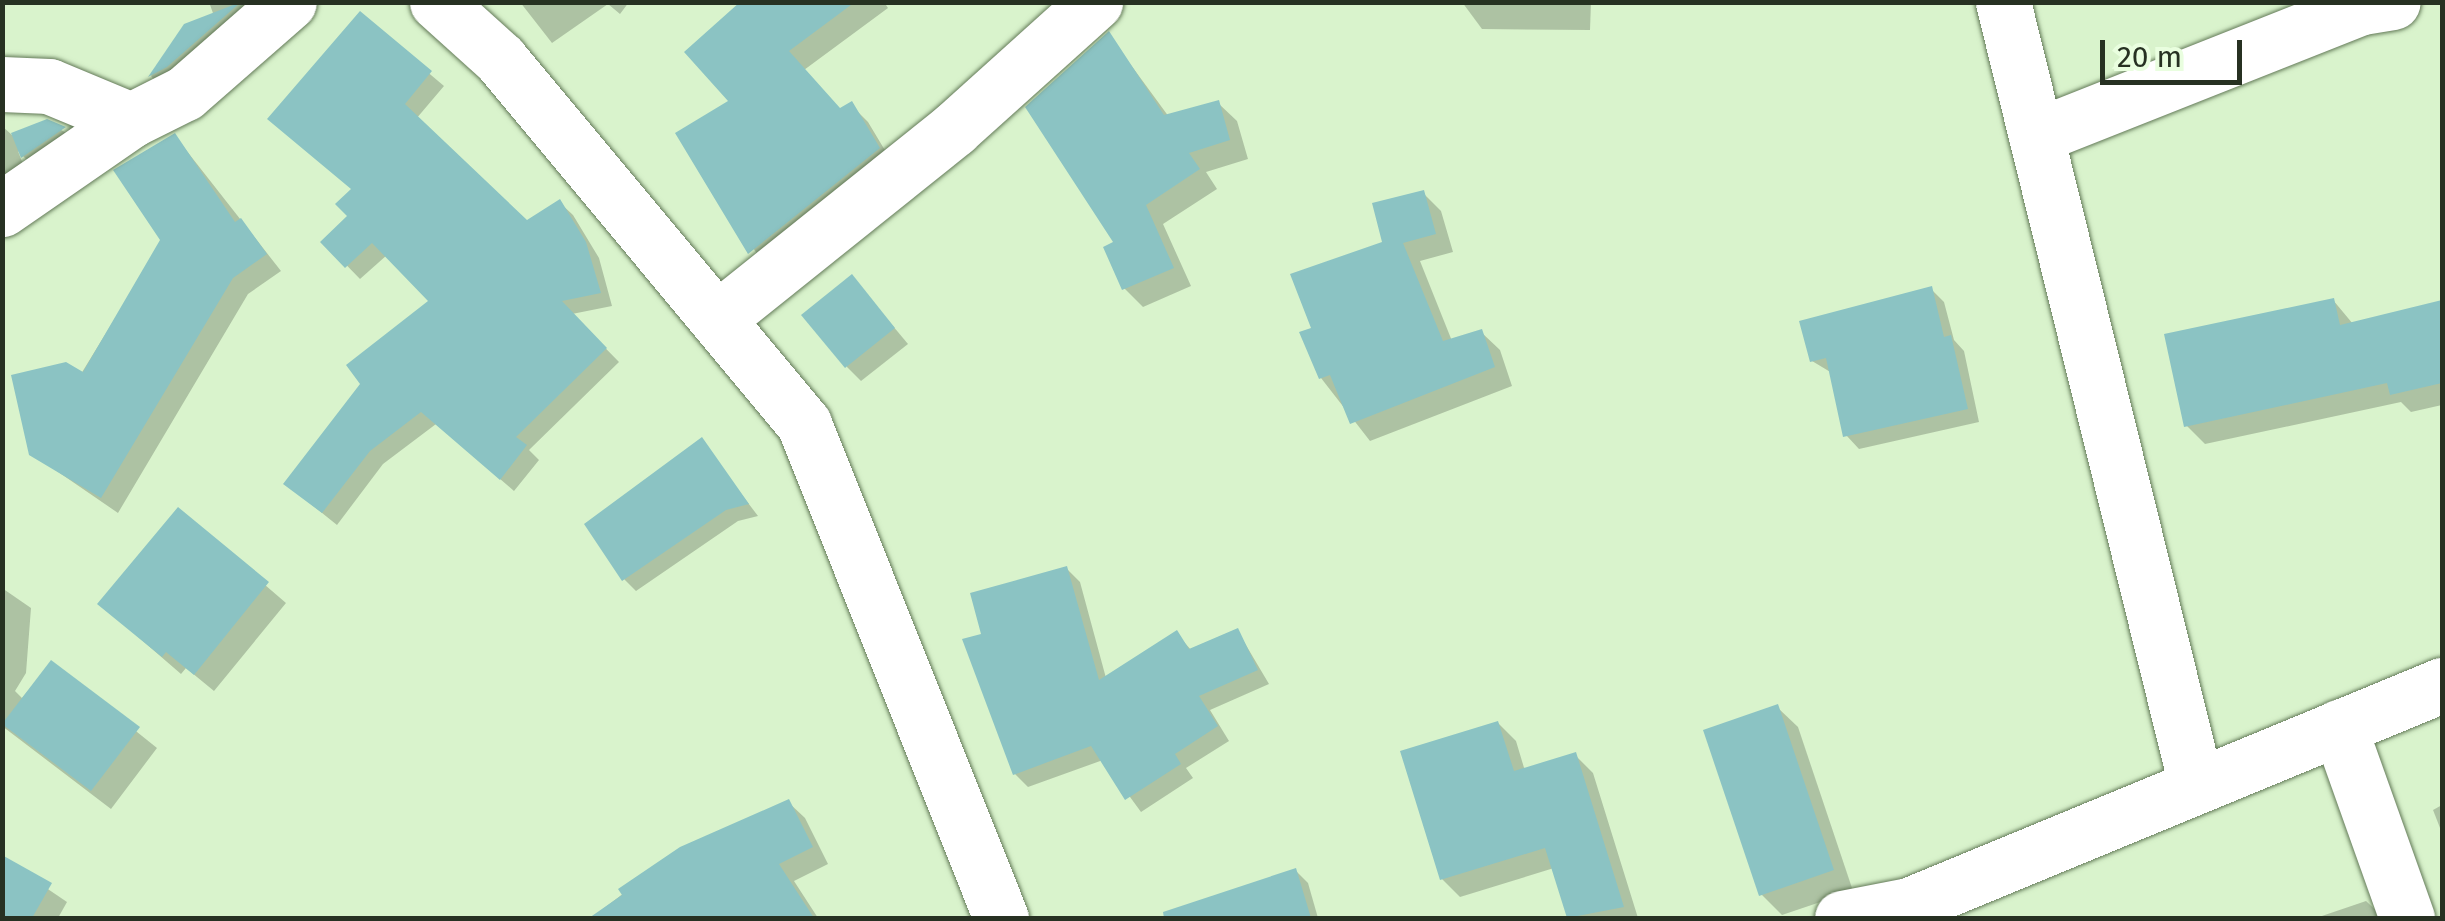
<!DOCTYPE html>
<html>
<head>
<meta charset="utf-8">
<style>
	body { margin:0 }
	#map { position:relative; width:2445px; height:921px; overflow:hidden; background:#d9f3cc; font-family:"Fira Sans",sans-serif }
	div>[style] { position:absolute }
	.shadow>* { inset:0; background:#0003 }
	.building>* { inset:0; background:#8bc3c3 }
	.roads { filter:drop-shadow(0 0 2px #637a58) drop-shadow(0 0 2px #637a58) }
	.street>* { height:55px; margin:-27.5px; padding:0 27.5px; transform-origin:27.5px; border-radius:27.5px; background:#fff }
	.secondary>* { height:55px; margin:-27.5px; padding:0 27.5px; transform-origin:27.5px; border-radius:27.5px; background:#fff }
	span { translate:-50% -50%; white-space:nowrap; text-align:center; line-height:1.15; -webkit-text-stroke:8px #e9fedf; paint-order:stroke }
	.frame { position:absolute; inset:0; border:5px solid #273122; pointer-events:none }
	.scale { position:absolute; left:2100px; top:40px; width:142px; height:45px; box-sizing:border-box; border:5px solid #273122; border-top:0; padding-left:12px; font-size:30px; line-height:35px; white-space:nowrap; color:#273122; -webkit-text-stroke:8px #e9fedf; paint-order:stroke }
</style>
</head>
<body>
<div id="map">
	<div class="shadow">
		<div style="clip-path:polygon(209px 2px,254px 2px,156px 82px,151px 76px,186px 26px,214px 16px)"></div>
		<div style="clip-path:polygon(520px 2px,629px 2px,620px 14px,608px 4px,552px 43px)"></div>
		<div style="clip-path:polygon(744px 2px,884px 2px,888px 8px,804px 70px,841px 111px,851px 105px,868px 122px,895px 167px,767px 269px,678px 134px,732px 102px)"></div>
		<div style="clip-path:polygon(1462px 2px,1591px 2px,1590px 30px,1482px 29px)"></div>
		<div style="clip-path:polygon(360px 15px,444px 86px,416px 119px,527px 223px,559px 202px,573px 215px,599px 258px,612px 306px,572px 314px,619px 362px,529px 450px,539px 460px,514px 491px,436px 424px,383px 464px,337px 525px,286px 484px,432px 301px,387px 255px,360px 279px,324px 242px,350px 216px)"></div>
		<div style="clip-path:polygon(1109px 35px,1169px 117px,1218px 103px,1237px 121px,1248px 159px,1206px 172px,1217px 189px,1163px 224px,1191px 286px,1143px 307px,1124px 288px,1117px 243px)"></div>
		<div style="clip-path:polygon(47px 122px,70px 135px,30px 163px,18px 151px,30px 183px,2px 193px,2px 126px,12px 135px)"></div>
		<div style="clip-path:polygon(175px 136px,281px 271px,248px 294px,118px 513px,32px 454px,163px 240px)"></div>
		<div style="clip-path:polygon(1423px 193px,1441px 211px,1453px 252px,1420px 261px,1452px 341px,1481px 332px,1500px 350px,1512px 386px,1370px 441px,1321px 378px,1315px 329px)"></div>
		<div style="clip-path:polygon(852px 277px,908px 344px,861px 381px,847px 367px)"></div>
		<div style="clip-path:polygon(1931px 289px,1944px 302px,1954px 340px,1964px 351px,1979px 422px,1859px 449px,1846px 435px,1832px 373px,1812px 361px)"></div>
		<div style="clip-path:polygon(2333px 300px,2353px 324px,2442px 303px,2442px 405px,2411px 412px,2401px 402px,2205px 444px,2187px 426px)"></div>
		<div style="clip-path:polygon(701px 441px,758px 516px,738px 521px,636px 591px,624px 579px)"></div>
		<div style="clip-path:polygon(178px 510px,286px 603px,214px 691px,186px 668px,181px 674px,100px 604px)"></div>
		<div style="clip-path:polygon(1067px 569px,1080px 582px,1106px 678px,1176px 633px,1192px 651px,1237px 630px,1269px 684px,1210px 710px,1229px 741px,1186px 768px,1193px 778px,1141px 812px,1103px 760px,1028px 787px,1015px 774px,984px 635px)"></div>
		<div style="clip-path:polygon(2px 588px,31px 608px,26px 673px,15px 691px,22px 698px,51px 663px,157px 748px,111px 809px,2px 726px)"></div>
		<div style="clip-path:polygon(1777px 707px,1798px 727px,1853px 891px,1782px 915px,1762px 895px)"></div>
		<div style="clip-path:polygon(1498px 723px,1516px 741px,1525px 771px,1575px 755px,1593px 773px,1638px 918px,1569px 918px,1554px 868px,1460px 897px,1442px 879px)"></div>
		<div style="clip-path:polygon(788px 802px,805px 818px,828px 864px,794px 881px,818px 918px,591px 918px,682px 849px)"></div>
		<div style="clip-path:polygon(2442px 805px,2442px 833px,2433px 810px)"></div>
		<div style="clip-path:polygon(2px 858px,67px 902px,58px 918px,2px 918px)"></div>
		<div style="clip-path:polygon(1295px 870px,1308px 883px,1318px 918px,1226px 918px,1220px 895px)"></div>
		<div style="clip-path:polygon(2366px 901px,2384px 918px,2316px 918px)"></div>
	</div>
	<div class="building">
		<div style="clip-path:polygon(241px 2px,167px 67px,148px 77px,184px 24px)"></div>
		<div style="clip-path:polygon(740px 2px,855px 2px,789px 51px,840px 108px,852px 101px,880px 148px,748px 254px,675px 133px,728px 101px,684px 52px)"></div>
		<div style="clip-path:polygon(360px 11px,432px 71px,405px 104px,527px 220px,560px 199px,586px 242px,601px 293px,562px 301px,607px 348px,516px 437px,527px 445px,500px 480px,421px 412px,370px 451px,322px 513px,283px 484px,360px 384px,346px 365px,428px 301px,372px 243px,345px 268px,320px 242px,347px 216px,335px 204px,351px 189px,267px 119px)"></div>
		<div style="clip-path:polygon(1109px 31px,1164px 115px,1219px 100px,1230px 140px,1189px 153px,1200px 169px,1146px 205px,1174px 268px,1122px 290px,1103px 247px,1113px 242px,1025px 107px)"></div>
		<div style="clip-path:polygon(47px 119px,66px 127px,21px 158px,11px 133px)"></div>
		<div style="clip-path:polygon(175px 133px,235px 222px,241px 218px,267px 254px,233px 278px,101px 498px,29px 455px,11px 375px,66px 362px,83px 372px,160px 240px,113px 170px)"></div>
		<div style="clip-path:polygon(1424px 190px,1436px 234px,1403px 243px,1443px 341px,1482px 329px,1495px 367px,1350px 424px,1330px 375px,1319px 379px,1299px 332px,1311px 328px,1290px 274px,1382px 242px,1372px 203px)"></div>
		<div style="clip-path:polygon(852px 274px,895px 328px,845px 368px,801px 315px)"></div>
		<div style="clip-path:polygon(1932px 286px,1944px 337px,1951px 335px,1968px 409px,1843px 437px,1826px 358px,1810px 362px,1799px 321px)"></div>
		<div style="clip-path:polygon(2334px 298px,2340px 325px,2442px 300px,2442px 383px,2390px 395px,2387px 383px,2184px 427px,2164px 334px)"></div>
		<div style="clip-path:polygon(702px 437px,749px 504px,726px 510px,622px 581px,584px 524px)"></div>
		<div style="clip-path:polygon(178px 507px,269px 582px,194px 675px,166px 652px,162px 657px,97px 604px)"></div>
		<div style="clip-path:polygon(1067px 566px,1099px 680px,1177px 630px,1189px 649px,1238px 628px,1258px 670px,1199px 696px,1218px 726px,1175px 754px,1181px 764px,1125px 800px,1091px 746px,1013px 775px,962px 639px,981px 634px,970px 593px)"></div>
		<div style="clip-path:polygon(51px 660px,140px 727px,91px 791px,2px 724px)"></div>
		<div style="clip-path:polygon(1778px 704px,1834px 870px,1759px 896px,1703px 730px)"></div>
		<div style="clip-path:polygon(1498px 721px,1514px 771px,1576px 752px,1624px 907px,1567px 918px,1545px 848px,1440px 880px,1400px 751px)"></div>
		<div style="clip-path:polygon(789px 799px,813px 847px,779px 864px,814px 918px,589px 918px,622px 895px,618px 889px,680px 847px)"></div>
		<div style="clip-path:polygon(2px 855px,52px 883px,32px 918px,2px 918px)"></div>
		<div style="clip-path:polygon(1296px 868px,1311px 918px,1164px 918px,1163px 912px)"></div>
	</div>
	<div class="roads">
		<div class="street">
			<div style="left:2003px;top:2px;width:806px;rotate:76.15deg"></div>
			<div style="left:2px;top:84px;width:47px;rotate:2.4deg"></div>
			<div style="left:49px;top:86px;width:89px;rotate:22.5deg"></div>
			<div style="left:2036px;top:136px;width:351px;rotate:-21.6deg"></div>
			<div style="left:2362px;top:7px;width:31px;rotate:-9deg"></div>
			<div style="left:2px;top:209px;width:157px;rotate:-34.6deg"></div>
			<div style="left:131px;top:120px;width:60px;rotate:-26.6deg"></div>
			<div style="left:185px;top:93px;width:138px;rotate:-41.2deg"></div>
			<div style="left:717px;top:319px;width:304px;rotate:-38.7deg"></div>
			<div style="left:954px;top:129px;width:190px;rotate:-42deg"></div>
			<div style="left:2339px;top:727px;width:203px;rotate:70.4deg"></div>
			<div style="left:1842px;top:918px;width:68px;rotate:-11deg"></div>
			<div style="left:1909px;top:905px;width:577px;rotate:-22.43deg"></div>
		</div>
		<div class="secondary">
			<div style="left:437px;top:2px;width:85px;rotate:42.1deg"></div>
			<div style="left:500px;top:59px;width:475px;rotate:50.2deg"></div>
			<div style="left:804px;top:424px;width:532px;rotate:68.26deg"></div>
		</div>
	</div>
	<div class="frame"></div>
	<div class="scale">20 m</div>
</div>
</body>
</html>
